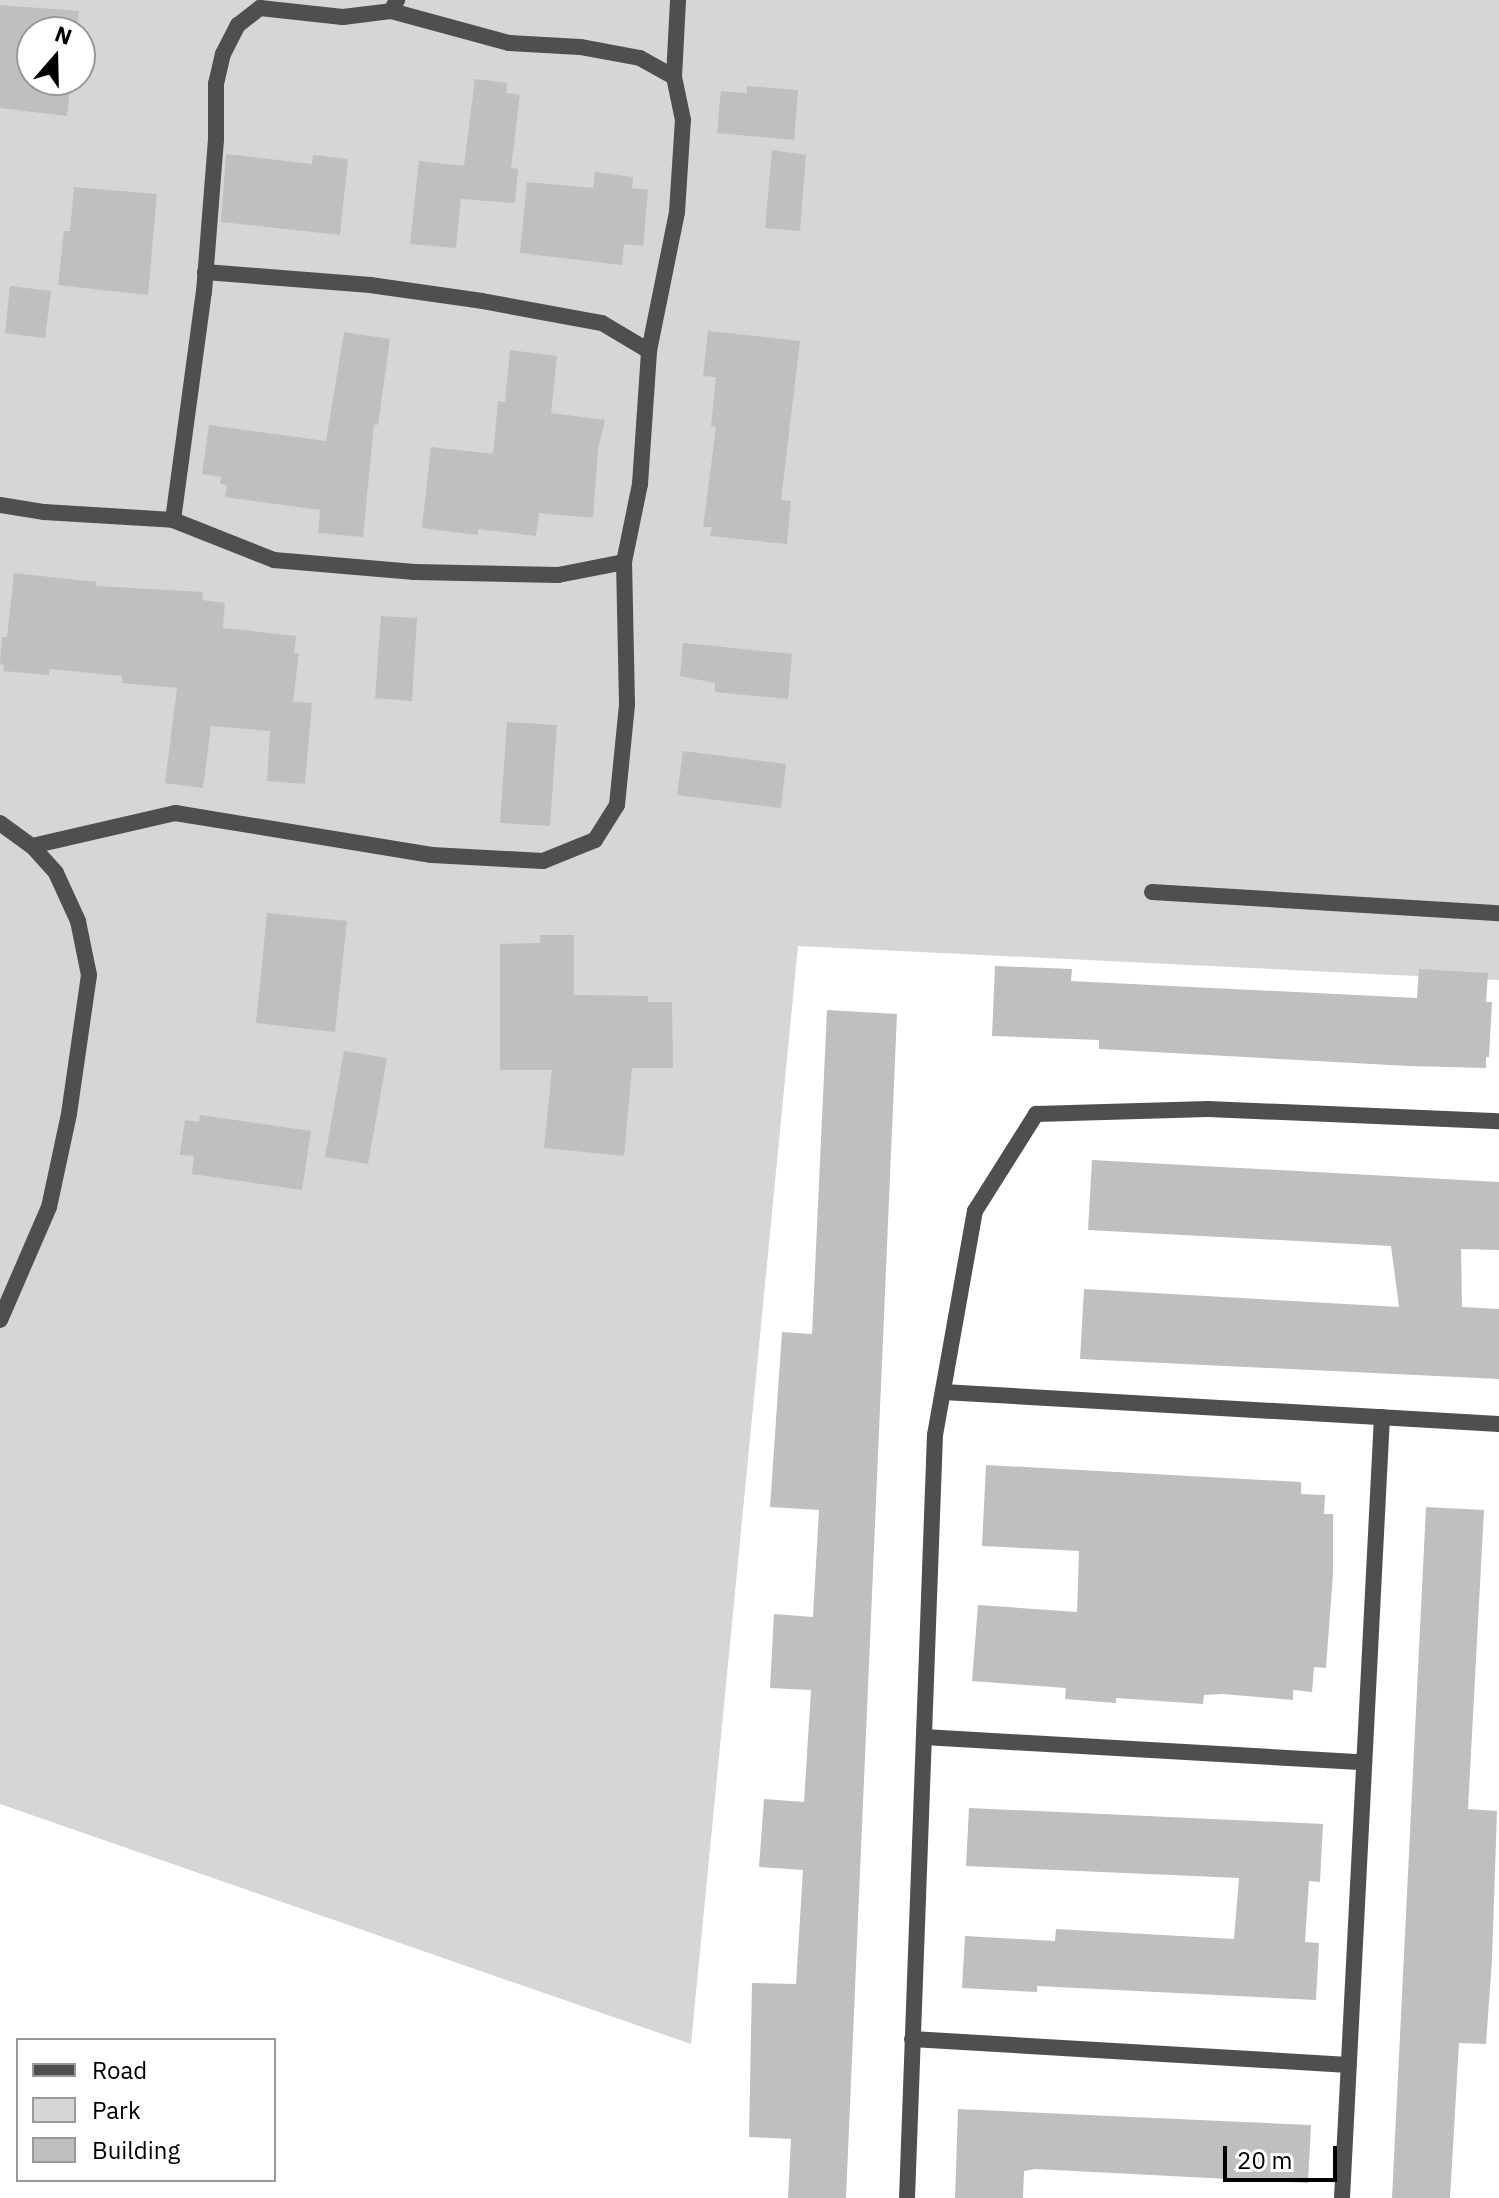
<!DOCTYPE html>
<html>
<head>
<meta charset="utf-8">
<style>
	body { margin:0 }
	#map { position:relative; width:1499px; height:2198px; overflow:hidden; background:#fff; font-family:"IBM Plex Sans",sans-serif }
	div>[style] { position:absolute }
	.green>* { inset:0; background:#d6d6d6 }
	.building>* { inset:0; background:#bfbfbf }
	.minor>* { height:16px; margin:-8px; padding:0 8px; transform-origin:8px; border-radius:8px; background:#4f4f4f }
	span { translate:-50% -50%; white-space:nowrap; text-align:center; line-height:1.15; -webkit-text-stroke:6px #fff; paint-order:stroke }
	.legend { position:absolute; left:16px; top:2038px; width:260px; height:144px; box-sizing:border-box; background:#fff; border:2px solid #999; margin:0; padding:10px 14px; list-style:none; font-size:24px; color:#000 }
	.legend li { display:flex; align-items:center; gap:16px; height:40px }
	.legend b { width:40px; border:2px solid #999 }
	.north { position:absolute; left:16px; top:16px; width:80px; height:80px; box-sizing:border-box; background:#fff; border:2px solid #999; border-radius:50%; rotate:20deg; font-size:22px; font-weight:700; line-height:32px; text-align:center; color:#000 }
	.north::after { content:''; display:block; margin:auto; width:28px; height:36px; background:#000; clip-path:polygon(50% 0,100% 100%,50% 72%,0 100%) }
	.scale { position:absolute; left:1223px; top:2146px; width:114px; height:36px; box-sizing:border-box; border:4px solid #000; border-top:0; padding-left:10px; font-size:24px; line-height:28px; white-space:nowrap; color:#000; -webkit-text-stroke:6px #fff; paint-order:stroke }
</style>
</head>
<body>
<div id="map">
	<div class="green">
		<div style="clip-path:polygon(evenodd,0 0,1499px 0,1499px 980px,798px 946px,691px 2044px,0 1804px,0 0,32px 32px,80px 32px,80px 80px,32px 80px,32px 32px)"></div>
	</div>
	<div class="building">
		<div style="clip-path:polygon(0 5px,79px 11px,76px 32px,32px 32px,32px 80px,71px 80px,67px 116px,0 108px)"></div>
		<div style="clip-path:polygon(475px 79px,507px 83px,506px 93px,520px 95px,511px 168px,518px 169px,515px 203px,461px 199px,456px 248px,410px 244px,419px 161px,464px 166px)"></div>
		<div style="clip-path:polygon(747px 86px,798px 90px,794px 140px,717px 133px,721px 91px,747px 93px)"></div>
		<div style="clip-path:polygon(772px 150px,806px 155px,800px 231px,765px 228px)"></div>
		<div style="clip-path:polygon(226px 154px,312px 164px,313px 155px,348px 159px,340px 235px,221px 222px)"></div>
		<div style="clip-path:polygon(595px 172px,633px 177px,632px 188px,648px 190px,643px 246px,624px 244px,622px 265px,520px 253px,527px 182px,593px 188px)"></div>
		<div style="clip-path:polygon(74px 187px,157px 194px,148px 295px,58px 285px,64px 231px,70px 231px)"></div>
		<div style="clip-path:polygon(10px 286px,51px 291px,45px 338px,5px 333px)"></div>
		<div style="clip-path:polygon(708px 331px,800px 341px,781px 500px,791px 501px,787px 544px,710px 536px,712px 527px,703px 527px,716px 427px,711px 426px,716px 377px,703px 376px)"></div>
		<div style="clip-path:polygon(344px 332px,390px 339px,378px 425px,374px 424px,363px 537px,318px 533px,320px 510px,225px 497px,227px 485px,220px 484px,221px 477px,202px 474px,209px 425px,326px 441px)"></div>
		<div style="clip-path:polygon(510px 350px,557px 356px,551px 413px,605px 420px,598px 450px,593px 518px,539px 513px,536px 536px,478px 529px,478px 535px,422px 528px,431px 447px,493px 454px,498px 401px,505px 402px)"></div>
		<div style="clip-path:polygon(14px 573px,96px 582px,96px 586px,203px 592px,202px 600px,225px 603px,223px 628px,296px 636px,294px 653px,299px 653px,293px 702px,312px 703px,305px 784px,267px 781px,270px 731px,211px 726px,203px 788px,165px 783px,177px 688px,122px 683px,122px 676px,50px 669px,49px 675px,3px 671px,4px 665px,0 664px,2px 637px,7px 637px)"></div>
		<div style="clip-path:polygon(381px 616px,417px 618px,412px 701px,375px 698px)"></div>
		<div style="clip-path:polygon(683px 643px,792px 654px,788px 699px,715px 692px,715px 683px,680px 676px)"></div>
		<div style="clip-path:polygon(507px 722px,557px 725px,550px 826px,500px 823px)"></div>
		<div style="clip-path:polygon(683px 751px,786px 764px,781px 808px,677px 795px)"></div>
		<div style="clip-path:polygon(267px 913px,347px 921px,335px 1032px,256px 1023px)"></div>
		<div style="clip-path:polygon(540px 935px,574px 935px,574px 995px,648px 996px,648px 1002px,672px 1002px,673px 1068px,632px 1068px,624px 1156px,544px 1148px,552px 1070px,500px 1070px,500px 944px,540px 943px)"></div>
		<div style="clip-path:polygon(995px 966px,1072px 969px,1071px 981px,1417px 998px,1419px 969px,1488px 973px,1486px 1002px,1492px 1002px,1489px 1057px,1486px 1057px,1486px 1068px,1409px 1066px,1099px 1049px,1099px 1040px,992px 1036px)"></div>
		<div style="clip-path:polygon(827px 1010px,897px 1014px,846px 2198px,788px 2198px,791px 2139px,749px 2137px,752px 1983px,796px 1984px,803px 1870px,759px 1867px,764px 1799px,804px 1802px,811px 1690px,770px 1688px,774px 1614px,813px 1617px,819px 1510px,770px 1507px,782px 1332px,812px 1334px)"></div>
		<div style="clip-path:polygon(344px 1051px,387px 1058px,368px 1164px,325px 1157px)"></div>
		<div style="clip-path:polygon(200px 1115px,311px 1131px,302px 1190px,192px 1174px,194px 1156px,180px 1155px,185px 1120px,199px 1122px)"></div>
		<div style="clip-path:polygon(1092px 1160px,1499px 1182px,1499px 1250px,1461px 1249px,1462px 1307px,1499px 1309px,1499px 1379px,1080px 1359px,1084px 1289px,1399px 1307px,1391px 1246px,1088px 1230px)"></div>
		<div style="clip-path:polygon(986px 1465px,1301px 1482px,1301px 1494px,1325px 1495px,1324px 1514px,1333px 1514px,1333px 1574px,1326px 1668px,1314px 1667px,1312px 1692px,1293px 1690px,1293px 1700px,1223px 1694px,1204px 1695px,1203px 1704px,1116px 1698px,1116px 1703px,1065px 1699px,1066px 1688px,972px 1681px,978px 1605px,1077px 1612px,1079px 1551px,982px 1546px)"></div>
		<div style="clip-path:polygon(1426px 1507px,1484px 1510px,1468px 1809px,1497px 1811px,1492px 1960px,1486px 2044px,1459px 2043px,1450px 2198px,1392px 2198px)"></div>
		<div style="clip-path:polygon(969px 1808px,1323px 1824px,1320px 1882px,1309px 1881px,1305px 1942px,1319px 1943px,1316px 2000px,1037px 1986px,1037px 1992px,962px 1988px,965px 1936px,1055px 1941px,1056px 1929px,1234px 1939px,1239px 1878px,966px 1866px)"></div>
		<div style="clip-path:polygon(958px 2109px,1311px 2125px,1308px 2183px,1035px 2169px,1024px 2171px,1023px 2198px,955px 2198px)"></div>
	</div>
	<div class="minor">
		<div style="left:674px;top:77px;width:77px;rotate:-87deg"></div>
		<div style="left:205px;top:272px;width:166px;rotate:4.5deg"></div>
		<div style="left:370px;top:285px;width:113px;rotate:8.1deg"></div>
		<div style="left:482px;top:301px;width:122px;rotate:10.4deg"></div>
		<div style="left:602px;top:323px;width:55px;rotate:30.8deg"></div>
		<div style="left:0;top:505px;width:45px;rotate:9deg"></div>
		<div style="left:44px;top:512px;width:129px;rotate:3.5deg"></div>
		<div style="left:173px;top:520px;width:109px;rotate:21.6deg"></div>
		<div style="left:274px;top:560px;width:141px;rotate:4.9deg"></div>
		<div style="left:414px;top:572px;width:144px;rotate:1.2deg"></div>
		<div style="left:558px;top:575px;width:67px;rotate:-11.1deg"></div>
		<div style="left:173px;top:520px;width:230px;rotate:-82.3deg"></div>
		<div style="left:204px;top:292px;width:152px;rotate:-85.5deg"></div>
		<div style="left:216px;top:140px;width:56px;rotate:-90deg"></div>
		<div style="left:216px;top:84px;width:31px;rotate:-77deg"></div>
		<div style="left:223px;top:54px;width:33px;rotate:-63deg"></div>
		<div style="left:238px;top:25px;width:28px;rotate:-38deg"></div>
		<div style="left:260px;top:8px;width:83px;rotate:6.2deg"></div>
		<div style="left:343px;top:17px;width:48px;rotate:-7.1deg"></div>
		<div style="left:391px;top:11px;width:13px;rotate:-61deg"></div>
		<div style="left:0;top:823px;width:39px;rotate:36deg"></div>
		<div style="left:32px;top:846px;width:36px;rotate:48deg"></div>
		<div style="left:56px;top:873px;width:53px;rotate:65.4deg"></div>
		<div style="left:78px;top:921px;width:55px;rotate:78.5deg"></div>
		<div style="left:89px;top:975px;width:140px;rotate:98.2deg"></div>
		<div style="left:69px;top:1114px;width:95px;rotate:102.1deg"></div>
		<div style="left:49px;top:1207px;width:123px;rotate:113.4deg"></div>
		<div style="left:32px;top:846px;width:147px;rotate:-13deg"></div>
		<div style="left:175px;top:813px;width:260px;rotate:9.3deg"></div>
		<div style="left:432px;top:855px;width:111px;rotate:3.1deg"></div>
		<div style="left:543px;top:861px;width:56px;rotate:-22deg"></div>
		<div style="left:595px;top:840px;width:41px;rotate:-57.8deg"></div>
		<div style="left:617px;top:805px;width:101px;rotate:-84.3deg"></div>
		<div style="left:627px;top:704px;width:142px;rotate:-91.2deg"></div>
		<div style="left:624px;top:562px;width:80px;rotate:-78.4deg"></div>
		<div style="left:640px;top:484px;width:133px;rotate:-86.1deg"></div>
		<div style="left:649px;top:351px;width:142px;rotate:-78.6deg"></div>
		<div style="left:677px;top:212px;width:92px;rotate:-86.3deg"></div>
		<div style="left:683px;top:120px;width:44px;rotate:-101.8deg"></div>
		<div style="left:674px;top:77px;width:39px;rotate:-151deg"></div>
		<div style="left:640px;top:58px;width:61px;rotate:-169.6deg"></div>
		<div style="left:580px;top:47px;width:71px;rotate:-176.8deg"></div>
		<div style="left:509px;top:43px;width:122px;rotate:-164.8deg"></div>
		<div style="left:1152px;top:892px;width:348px;rotate:3.5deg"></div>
		<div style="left:943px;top:1392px;width:557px;rotate:3.29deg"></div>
		<div style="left:924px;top:1737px;width:441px;rotate:3.3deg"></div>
		<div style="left:912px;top:2039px;width:437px;rotate:3.4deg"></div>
		<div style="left:907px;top:2198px;width:764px;rotate:-87.9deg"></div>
		<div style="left:935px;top:1435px;width:228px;rotate:-79.9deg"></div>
		<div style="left:975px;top:1211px;width:115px;rotate:-57.8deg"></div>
		<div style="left:1036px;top:1114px;width:172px;rotate:-1.7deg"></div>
		<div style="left:1208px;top:1109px;width:291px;rotate:2.4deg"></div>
		<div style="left:1342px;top:2198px;width:782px;rotate:-87.07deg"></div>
	</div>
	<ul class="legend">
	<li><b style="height:10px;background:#4f4f4f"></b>Road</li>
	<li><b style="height:22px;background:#d6d6d6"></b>Park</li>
	<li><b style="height:22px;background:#bfbfbf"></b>Building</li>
	</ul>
	<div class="north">N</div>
	<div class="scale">20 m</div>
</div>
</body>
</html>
